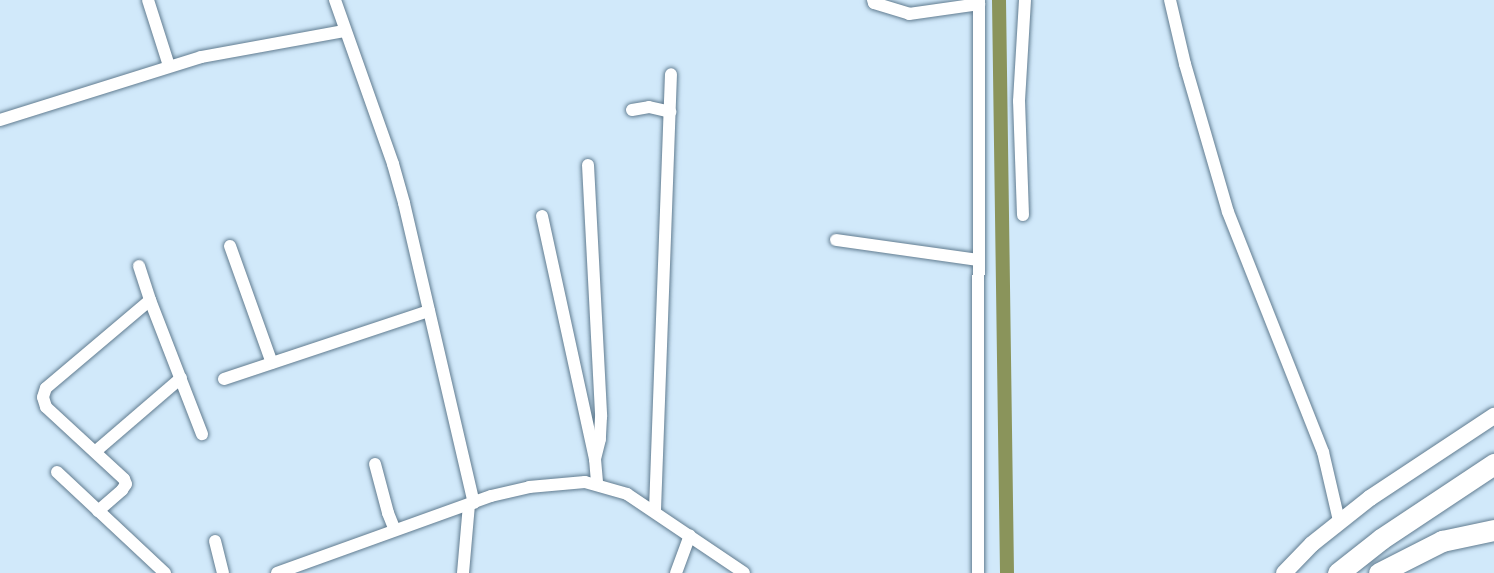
<!DOCTYPE html>
<html>
<head>
<meta charset="utf-8">
<style>
	body { margin:0 }
	#map { position:relative; width:1494px; height:573px; overflow:hidden; background:#d1e9fa; font-family:Lora,serif }
	div>[style] { position:absolute }
	.canal>* { height:14px; margin:-7px; padding:0 7px; transform-origin:7px; border-radius:7px; background:#8a945b }
	.roads { filter:drop-shadow(0 0 2px #617c90) drop-shadow(0 0 2px #617c90) }
	.minor>* { height:12px; margin:-6px; padding:0 6px; transform-origin:6px; border-radius:6px; background:#fff }
	.secondary>* { height:16px; margin:-8px; padding:0 8px; transform-origin:8px; border-radius:8px; background:#fff }
	.motorway>* { height:21px; margin:-10.5px; padding:0 10.5px; transform-origin:10.5px; border-radius:10.5px; background:#fff }
	span { translate:-50% -50%; white-space:nowrap; text-align:center; line-height:1.15; -webkit-text-stroke:6px #e8f4fd; paint-order:stroke }
</style>
</head>
<body>
<div id="map">
	<div class="canal">
		<div style="left:999px;top:0;width:573px;rotate:89.2deg"></div>
	</div>
	<div class="roads">
		<div class="minor">
			<div style="left:148px;top:0;width:69px;rotate:72.3deg"></div>
			<div style="left:335px;top:0;width:174px;rotate:70.5deg"></div>
			<div style="left:393px;top:164px;width:41px;rotate:74.2deg"></div>
			<div style="left:404px;top:203px;width:308px;rotate:76.9deg"></div>
			<div style="left:873px;top:0;width:3px;rotate:72deg"></div>
			<div style="left:874px;top:3px;width:37px;rotate:17deg"></div>
			<div style="left:909px;top:14px;width:71px;rotate:-8.1deg"></div>
			<div style="left:1170px;top:0;width:66px;rotate:76.8deg"></div>
			<div style="left:1185px;top:64px;width:154px;rotate:73.8deg"></div>
			<div style="left:1228px;top:212px;width:258px;rotate:68.4deg"></div>
			<div style="left:1323px;top:452px;width:71px;rotate:76.9deg"></div>
			<div style="left:632px;top:110px;width:17px;rotate:-10deg"></div>
			<div style="left:649px;top:107px;width:22px;rotate:13deg"></div>
			<div style="left:0;top:120px;width:211px;rotate:-17.4deg"></div>
			<div style="left:201px;top:57px;width:145px;rotate:-10.3deg"></div>
			<div style="left:588px;top:165px;width:252px;rotate:87deg"></div>
			<div style="left:601px;top:417px;width:22px;rotate:93deg"></div>
			<div style="left:600px;top:439px;width:21px;rotate:104deg"></div>
			<div style="left:1023px;top:215px;width:114px;rotate:-92deg"></div>
			<div style="left:1019px;top:101px;width:101px;rotate:-86.6deg"></div>
			<div style="left:542px;top:216px;width:249px;rotate:77.7deg"></div>
			<div style="left:595px;top:459px;width:25px;rotate:85deg"></div>
			<div style="left:836px;top:240px;width:143px;rotate:8deg"></div>
			<div style="left:230px;top:246px;width:124px;rotate:70.3deg"></div>
			<div style="left:139px;top:266px;width:36px;rotate:72deg"></div>
			<div style="left:224px;top:379px;width:216px;rotate:-18.4deg"></div>
			<div style="left:96px;top:451px;width:112px;rotate:-40.7deg"></div>
			<div style="left:375px;top:464px;width:51px;rotate:75.1deg"></div>
			<div style="left:388px;top:513px;width:18px;rotate:68deg"></div>
			<div style="left:57px;top:472px;width:148px;rotate:43.1deg"></div>
			<div style="left:655px;top:510px;width:436px;rotate:-87.9deg"></div>
			<div style="left:98px;top:511px;width:32px;rotate:-41deg"></div>
			<div style="left:122px;top:490px;width:7px;rotate:-56deg"></div>
			<div style="left:126px;top:484px;width:5px;rotate:-112deg"></div>
			<div style="left:124px;top:479px;width:106px;rotate:-137.3deg"></div>
			<div style="left:46px;top:407px;width:10px;rotate:-107deg"></div>
			<div style="left:43px;top:397px;width:9px;rotate:-72deg"></div>
			<div style="left:46px;top:388px;width:136px;rotate:-40.2deg"></div>
			<div style="left:150px;top:300px;width:144px;rotate:68.8deg"></div>
			<div style="left:215px;top:541px;width:33px;rotate:76deg"></div>
			<div style="left:277px;top:573px;width:227px;rotate:-19.8deg"></div>
			<div style="left:491px;top:496px;width:39px;rotate:-13deg"></div>
			<div style="left:529px;top:487px;width:56px;rotate:-5.1deg"></div>
			<div style="left:585px;top:482px;width:44px;rotate:15.9deg"></div>
			<div style="left:627px;top:494px;width:141px;rotate:34deg"></div>
			<div style="left:463px;top:573px;width:68px;rotate:-85deg"></div>
			<div style="left:676px;top:573px;width:40px;rotate:-69.8deg"></div>
			<div style="left:978px;top:573px;width:573px;rotate:-89.9deg"></div>
		</div>
		<div class="secondary">
			<div style="left:1284px;top:573px;width:40px;rotate:-46deg"></div>
			<div style="left:1312px;top:544px;width:74px;rotate:-38.4deg"></div>
			<div style="left:1370px;top:498px;width:149px;rotate:-33.5deg"></div>
		</div>
		<div class="motorway">
			<div style="left:1338px;top:573px;width:55px;rotate:-38.3deg"></div>
			<div style="left:1381px;top:539px;width:136px;rotate:-33.6deg"></div>
			<div style="left:1379px;top:573px;width:71px;rotate:-26.9deg"></div>
			<div style="left:1442px;top:541px;width:53px;rotate:-11.9deg"></div>
		</div>
	</div>
</div>
</body>
</html>
